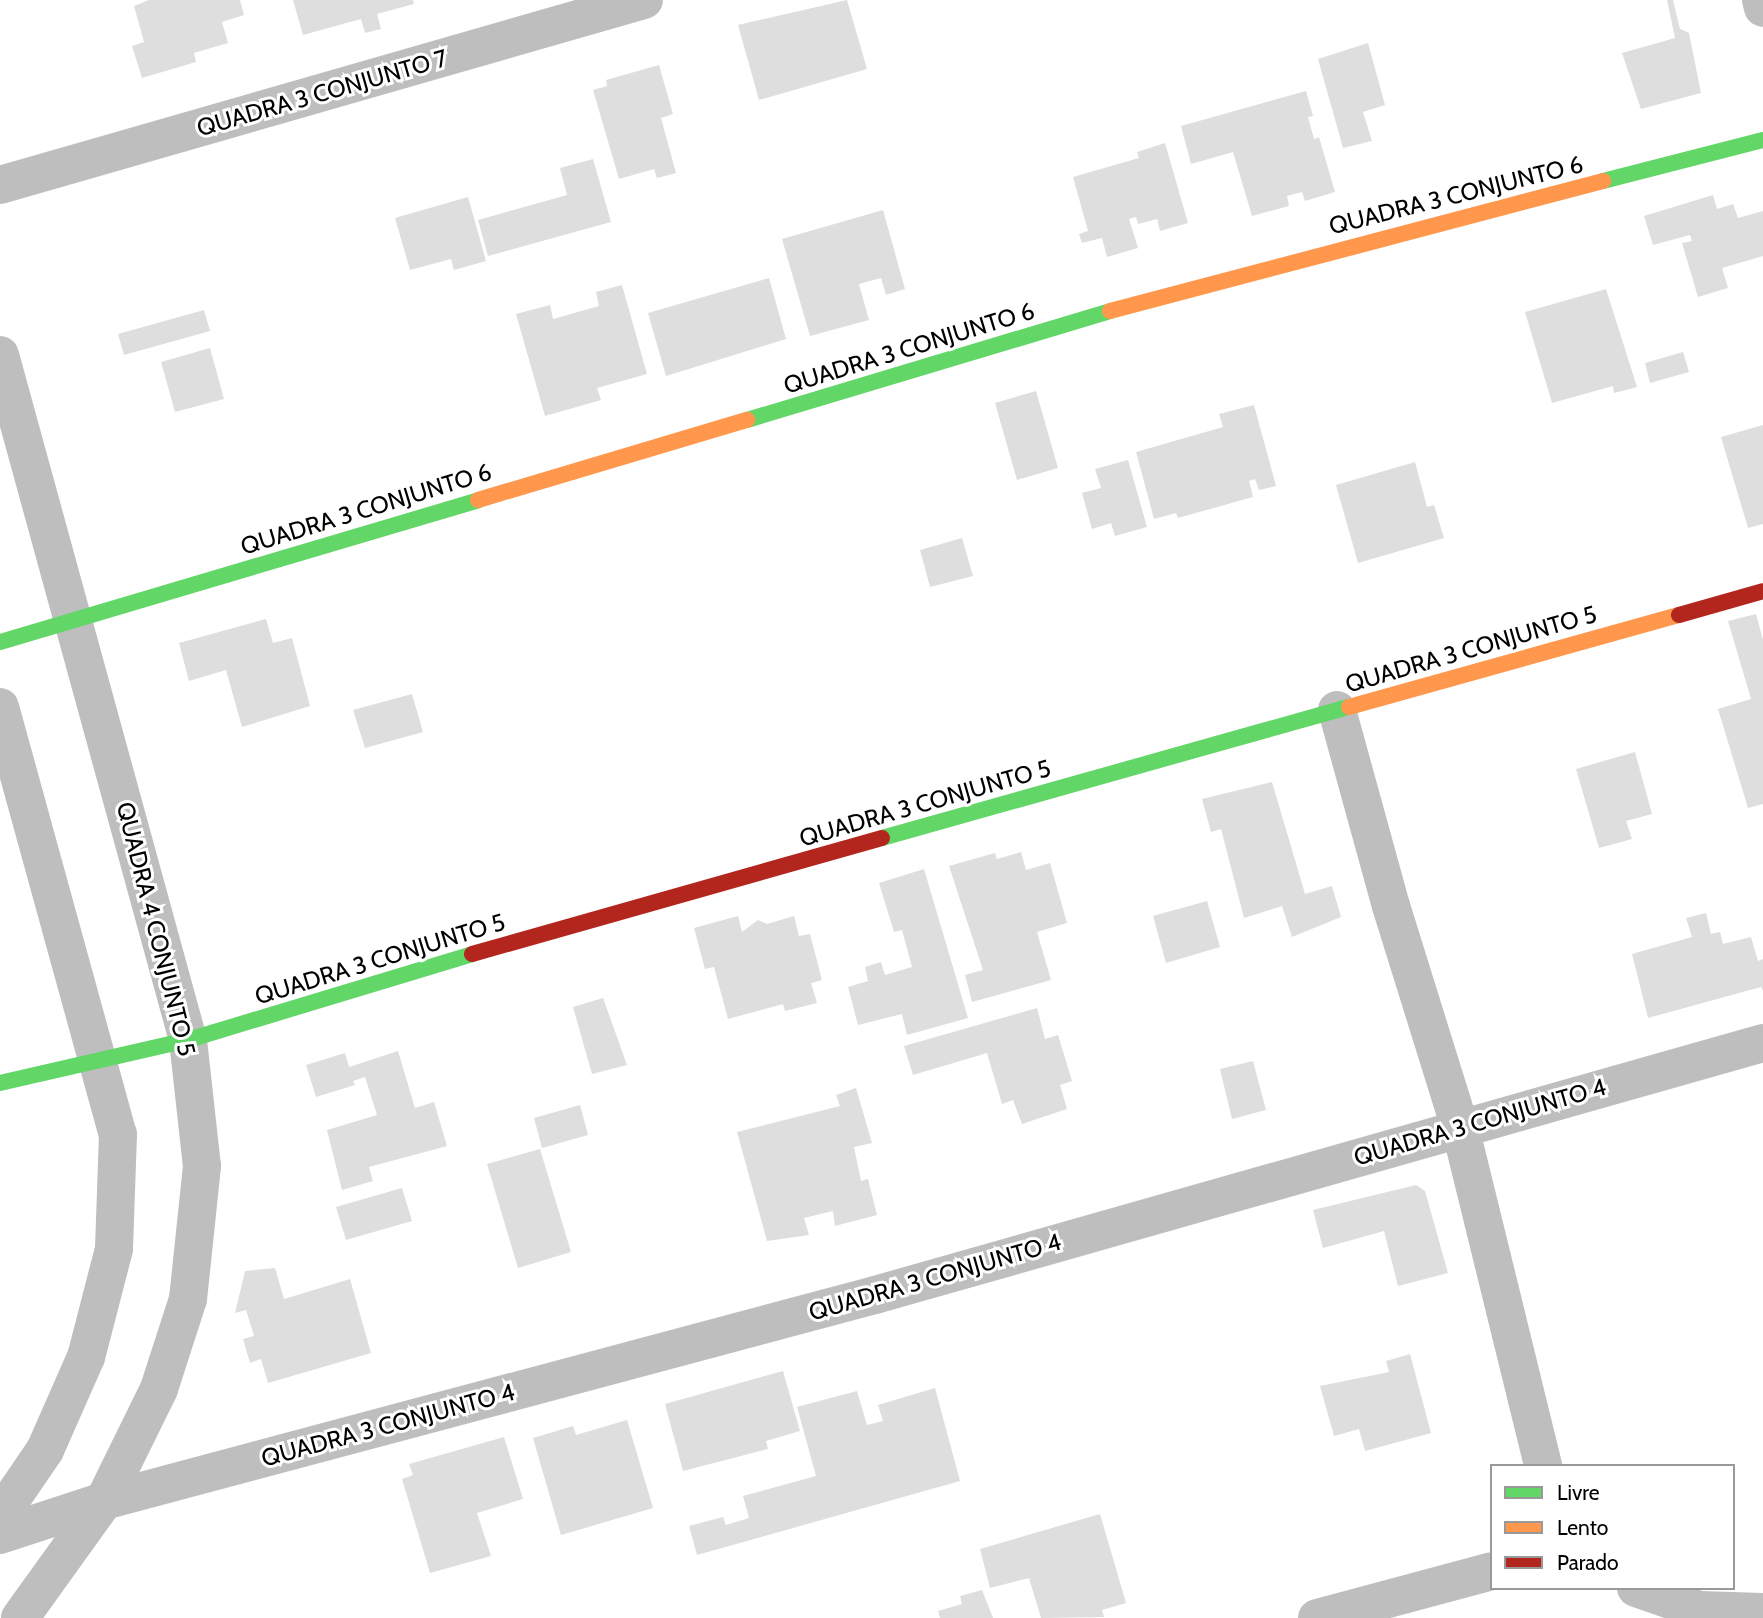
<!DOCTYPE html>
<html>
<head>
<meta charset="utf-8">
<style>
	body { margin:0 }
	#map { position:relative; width:1763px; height:1618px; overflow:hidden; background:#fff; font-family:Cabin,sans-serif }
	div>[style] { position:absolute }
	.building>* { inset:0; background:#dedede }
	.street>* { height:38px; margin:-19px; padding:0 19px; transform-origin:19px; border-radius:19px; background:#bebebe }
	.fast>* { height:16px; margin:-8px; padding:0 8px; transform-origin:8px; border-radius:8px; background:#63d668 }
	.slow>* { height:16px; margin:-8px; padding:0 8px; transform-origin:8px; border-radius:8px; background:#ff974d }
	.jam>* { height:16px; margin:-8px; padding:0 8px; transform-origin:8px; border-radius:8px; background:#b3261e }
	span { translate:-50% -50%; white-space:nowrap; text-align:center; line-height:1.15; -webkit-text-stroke:6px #fff; paint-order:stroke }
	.street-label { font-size:24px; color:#000 }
	.legend { position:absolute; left:1490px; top:1464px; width:245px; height:126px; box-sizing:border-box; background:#fff; border:2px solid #999; margin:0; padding:9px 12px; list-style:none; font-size:21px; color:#000 }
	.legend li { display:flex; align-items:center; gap:14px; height:35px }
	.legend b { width:35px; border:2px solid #999 }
</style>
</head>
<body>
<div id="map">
	<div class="building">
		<div style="clip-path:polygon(149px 0,240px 0,244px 15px,222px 22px,228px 43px,194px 53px,196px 62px,142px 78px,132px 46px,144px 42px,134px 6px)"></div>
		<div style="clip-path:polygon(293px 0,413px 0,414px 4px,377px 14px,381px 29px,365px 33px,361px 19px,303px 35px)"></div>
		<div style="clip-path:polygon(847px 0,867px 69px,759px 100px,738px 25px)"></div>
		<div style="clip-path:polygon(1667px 0,1673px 0,1680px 29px,1689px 33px,1701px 93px,1641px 109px,1622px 53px,1675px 38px)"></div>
		<div style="clip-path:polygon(1368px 43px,1385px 105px,1363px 112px,1372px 141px,1343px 148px,1318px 59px)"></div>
		<div style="clip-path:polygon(659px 65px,673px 114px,661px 118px,676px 173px,657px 178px,654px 169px,619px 179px,593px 90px,607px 86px,606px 80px)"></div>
		<div style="clip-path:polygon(1306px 91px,1313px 116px,1308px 117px,1314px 139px,1319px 137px,1335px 192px,1305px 201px,1302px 192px,1287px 196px,1289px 206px,1252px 216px,1233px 152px,1191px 164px,1181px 126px)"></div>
		<div style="clip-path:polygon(1165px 143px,1188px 223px,1160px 231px,1157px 219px,1138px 224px,1136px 217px,1129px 219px,1138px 248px,1107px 257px,1102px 238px,1082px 243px,1079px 234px,1088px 231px,1073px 177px,1139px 158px,1137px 152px)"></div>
		<div style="clip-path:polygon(593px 159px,611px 222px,488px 256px,478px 220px,567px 195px,560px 168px)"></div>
		<div style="clip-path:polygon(1713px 195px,1717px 209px,1733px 204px,1738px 218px,1763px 211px,1763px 256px,1722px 268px,1728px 288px,1698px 297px,1682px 243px,1692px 241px,1690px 235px,1653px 245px,1644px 216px)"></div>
		<div style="clip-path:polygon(468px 197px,486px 261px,454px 270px,451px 259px,410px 270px,395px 218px)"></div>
		<div style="clip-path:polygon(883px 210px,905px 289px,886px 295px,881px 278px,859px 284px,869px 320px,810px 336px,782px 239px)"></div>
		<div style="clip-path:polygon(769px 278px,786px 339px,666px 376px,648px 313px)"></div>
		<div style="clip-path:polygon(622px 285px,647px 374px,597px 388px,601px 400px,545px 416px,516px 314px,550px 305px,553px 319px,599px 306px,596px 292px)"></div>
		<div style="clip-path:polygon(1606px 289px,1637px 387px,1614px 393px,1613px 386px,1552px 403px,1525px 312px)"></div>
		<div style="clip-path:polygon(204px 310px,210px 331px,124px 355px,118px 334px)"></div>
		<div style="clip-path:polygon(210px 348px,224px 399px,175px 412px,161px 362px)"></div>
		<div style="clip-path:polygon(1683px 352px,1689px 372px,1650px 383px,1645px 363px)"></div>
		<div style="clip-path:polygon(1036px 391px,1058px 468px,1017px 480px,995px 403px)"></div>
		<div style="clip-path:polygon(1254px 405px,1276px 486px,1259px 490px,1255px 479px,1249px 481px,1253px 497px,1178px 518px,1176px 513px,1154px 519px,1136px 452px,1223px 427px,1219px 414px)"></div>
		<div style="clip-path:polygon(1763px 425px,1763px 524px,1748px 528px,1721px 437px)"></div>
		<div style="clip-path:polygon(1128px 460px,1147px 527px,1115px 536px,1111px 523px,1092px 529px,1082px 493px,1101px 488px,1095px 469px)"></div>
		<div style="clip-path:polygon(1415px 462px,1427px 507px,1434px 505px,1444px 538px,1358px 563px,1336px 485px)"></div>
		<div style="clip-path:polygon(962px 538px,973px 576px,930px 587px,920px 550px)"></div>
		<div style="clip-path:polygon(1756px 614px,1763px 640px,1763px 804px,1748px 808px,1718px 709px,1751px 699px,1728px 621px)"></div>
		<div style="clip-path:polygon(266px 619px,273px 643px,292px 638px,310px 706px,242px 727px,226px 670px,189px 681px,179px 643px)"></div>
		<div style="clip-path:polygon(412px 694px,423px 732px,365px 748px,353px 710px)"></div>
		<div style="clip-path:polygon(1635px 752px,1652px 814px,1626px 821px,1632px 839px,1599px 848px,1576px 769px)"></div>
		<div style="clip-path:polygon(1272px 782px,1305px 894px,1332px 886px,1341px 917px,1292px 937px,1282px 906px,1244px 918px,1221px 829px,1211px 832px,1202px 799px)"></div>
		<div style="clip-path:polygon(1021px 852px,1026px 870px,1050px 863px,1067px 923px,1037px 932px,1051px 980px,972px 1002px,965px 975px,983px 970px,949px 866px,995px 853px,997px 859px)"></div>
		<div style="clip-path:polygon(924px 869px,968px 1018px,907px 1035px,902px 1014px,858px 1025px,848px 987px,868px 981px,865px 967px,881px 962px,885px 975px,912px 967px,902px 930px,894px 932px,879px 883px)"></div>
		<div style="clip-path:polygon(1207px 901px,1220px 947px,1166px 963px,1153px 916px)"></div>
		<div style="clip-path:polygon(1706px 913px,1711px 934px,1720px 932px,1723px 944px,1751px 937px,1758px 961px,1763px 959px,1763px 991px,1761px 987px,1648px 1018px,1632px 954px,1692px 937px,1686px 918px)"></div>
		<div style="clip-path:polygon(738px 916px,742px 932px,758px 920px,767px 924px,794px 916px,799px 936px,810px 934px,822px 980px,811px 983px,817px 1003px,785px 1011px,783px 1004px,728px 1019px,714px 967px,705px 969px,694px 928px)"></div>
		<div style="clip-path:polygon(603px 998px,627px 1065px,592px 1074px,573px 1007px)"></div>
		<div style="clip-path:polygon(1037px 1008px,1045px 1039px,1058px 1035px,1072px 1081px,1060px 1085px,1067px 1109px,1022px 1124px,1013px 1100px,1002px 1104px,987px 1053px,913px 1075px,904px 1046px)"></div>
		<div style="clip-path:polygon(398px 1051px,415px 1108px,434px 1102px,447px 1146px,369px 1167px,373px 1181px,342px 1190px,327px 1130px,377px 1115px,365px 1077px,353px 1081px,355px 1085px,316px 1097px,306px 1065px,345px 1053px,349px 1067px)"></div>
		<div style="clip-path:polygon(1253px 1061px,1266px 1110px,1232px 1119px,1220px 1069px)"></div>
		<div style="clip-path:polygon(856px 1088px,872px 1143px,854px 1147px,861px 1181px,868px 1179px,877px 1215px,835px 1226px,833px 1211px,804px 1218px,809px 1235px,767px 1241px,737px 1132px,840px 1106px,836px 1095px)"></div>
		<div style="clip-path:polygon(580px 1105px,588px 1135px,542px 1148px,534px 1118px)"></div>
		<div style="clip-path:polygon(540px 1149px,571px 1252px,518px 1268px,487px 1164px)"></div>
		<div style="clip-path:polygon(1416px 1185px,1425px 1191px,1448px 1273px,1398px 1286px,1384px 1231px,1323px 1248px,1313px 1210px)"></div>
		<div style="clip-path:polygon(402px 1188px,412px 1221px,346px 1240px,336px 1207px)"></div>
		<div style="clip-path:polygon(275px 1268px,284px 1299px,350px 1279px,371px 1353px,268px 1383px,261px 1359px,250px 1363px,243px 1339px,254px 1336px,246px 1310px,235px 1313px,245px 1271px)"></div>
		<div style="clip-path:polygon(1410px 1354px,1431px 1433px,1365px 1451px,1359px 1429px,1334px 1436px,1320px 1386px,1389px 1372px,1386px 1361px)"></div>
		<div style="clip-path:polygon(783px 1371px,800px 1431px,766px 1441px,768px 1449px,683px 1471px,665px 1404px)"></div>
		<div style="clip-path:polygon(935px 1388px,960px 1481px,697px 1555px,689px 1526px,723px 1517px,726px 1525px,749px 1518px,743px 1496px,816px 1476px,797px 1407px,857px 1391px,867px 1425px,883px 1421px,878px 1405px)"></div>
		<div style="clip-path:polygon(627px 1420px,653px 1508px,561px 1535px,533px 1438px,573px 1426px,576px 1435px)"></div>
		<div style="clip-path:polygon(504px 1437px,523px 1499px,477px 1513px,491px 1556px,430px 1573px,402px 1479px,413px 1475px,409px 1464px)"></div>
		<div style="clip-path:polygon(1100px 1514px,1126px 1603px,1102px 1610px,1104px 1617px,1041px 1618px,1029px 1578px,990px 1588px,980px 1549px)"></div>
		<div style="clip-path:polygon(982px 1590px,993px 1618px,940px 1618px,938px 1611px,962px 1604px,960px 1596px)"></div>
	</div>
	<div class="street">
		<div style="left:1761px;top:0;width:8px;rotate:76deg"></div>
		<div style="left:0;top:185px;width:670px;rotate:-16.03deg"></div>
		<div style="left:0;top:355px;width:710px;rotate:74.65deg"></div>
		<div style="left:188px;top:1040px;width:127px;rotate:83.7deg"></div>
		<div style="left:202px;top:1166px;width:134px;rotate:96deg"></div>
		<div style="left:188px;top:1299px;width:95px;rotate:107.9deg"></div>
		<div style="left:159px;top:1389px;width:125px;rotate:116.2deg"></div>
		<div style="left:104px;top:1501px;width:144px;rotate:125.7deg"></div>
		<div style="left:0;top:707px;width:443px;rotate:74.6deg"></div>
		<div style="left:118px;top:1134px;width:115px;rotate:92deg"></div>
		<div style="left:114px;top:1249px;width:112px;rotate:104.5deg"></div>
		<div style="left:86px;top:1357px;width:102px;rotate:113.8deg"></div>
		<div style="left:45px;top:1450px;width:80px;rotate:124.3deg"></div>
		<div style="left:1337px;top:710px;width:203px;rotate:74.6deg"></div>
		<div style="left:1391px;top:906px;width:232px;rotate:72.7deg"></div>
		<div style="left:1460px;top:1127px;width:349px;rotate:76.2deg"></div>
		<div style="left:0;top:1535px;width:109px;rotate:-18.1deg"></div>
		<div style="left:104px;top:1501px;width:798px;rotate:-14.96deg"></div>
		<div style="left:875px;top:1295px;width:923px;rotate:-15.84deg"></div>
		<div style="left:1636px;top:1588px;width:67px;rotate:19.2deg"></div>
		<div style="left:1699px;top:1610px;width:64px;rotate:1.8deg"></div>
		<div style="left:1317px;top:1618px;width:181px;rotate:-15deg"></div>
	</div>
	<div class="fast">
		<div style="left:1603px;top:181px;width:165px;rotate:-14.4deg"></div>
		<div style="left:747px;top:420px;width:379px;rotate:-16.7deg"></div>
		<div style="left:0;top:642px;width:499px;rotate:-16.5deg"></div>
		<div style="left:882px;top:838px;width:485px;rotate:-15.7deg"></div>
		<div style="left:0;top:1083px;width:193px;rotate:-12.9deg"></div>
		<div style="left:188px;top:1040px;width:297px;rotate:-16.8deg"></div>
	</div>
	<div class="slow">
		<div style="left:1110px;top:311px;width:510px;rotate:-14.77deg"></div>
		<div style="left:478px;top:500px;width:281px;rotate:-16.6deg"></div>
		<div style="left:1349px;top:707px;width:343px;rotate:-15.6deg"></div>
	</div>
	<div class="jam">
		<div style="left:1679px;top:615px;width:87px;rotate:-15.9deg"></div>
		<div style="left:472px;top:954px;width:426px;rotate:-15.8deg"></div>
	</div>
	<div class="street-label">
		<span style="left:322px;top:93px;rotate:-16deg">QUADRA 3 CONJUNTO 7</span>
		<span style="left:1456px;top:195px;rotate:-14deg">QUADRA 3 CONJUNTO 6</span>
		<span style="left:909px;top:348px;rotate:-17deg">QUADRA 3 CONJUNTO 6</span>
		<span style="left:366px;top:509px;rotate:-17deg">QUADRA 3 CONJUNTO 6</span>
		<span style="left:1471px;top:649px;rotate:-16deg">QUADRA 3 CONJUNTO 5</span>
		<span style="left:925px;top:803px;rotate:-16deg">QUADRA 3 CONJUNTO 5</span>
		<span style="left:156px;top:929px;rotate:76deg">QUADRA 4 CONJUNTO 5</span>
		<span style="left:380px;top:959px;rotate:-17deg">QUADRA 3 CONJUNTO 5</span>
		<span style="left:1480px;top:1122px;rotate:-16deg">QUADRA 3 CONJUNTO 4</span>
		<span style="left:935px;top:1277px;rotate:-16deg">QUADRA 3 CONJUNTO 4</span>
		<span style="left:388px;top:1425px;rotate:-15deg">QUADRA 3 CONJUNTO 4</span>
	</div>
	<ul class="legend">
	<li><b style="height:9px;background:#63d668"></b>Livre</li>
	<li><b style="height:9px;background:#ff974d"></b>Lento</li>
	<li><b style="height:9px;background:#b3261e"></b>Parado</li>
	</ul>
</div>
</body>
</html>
